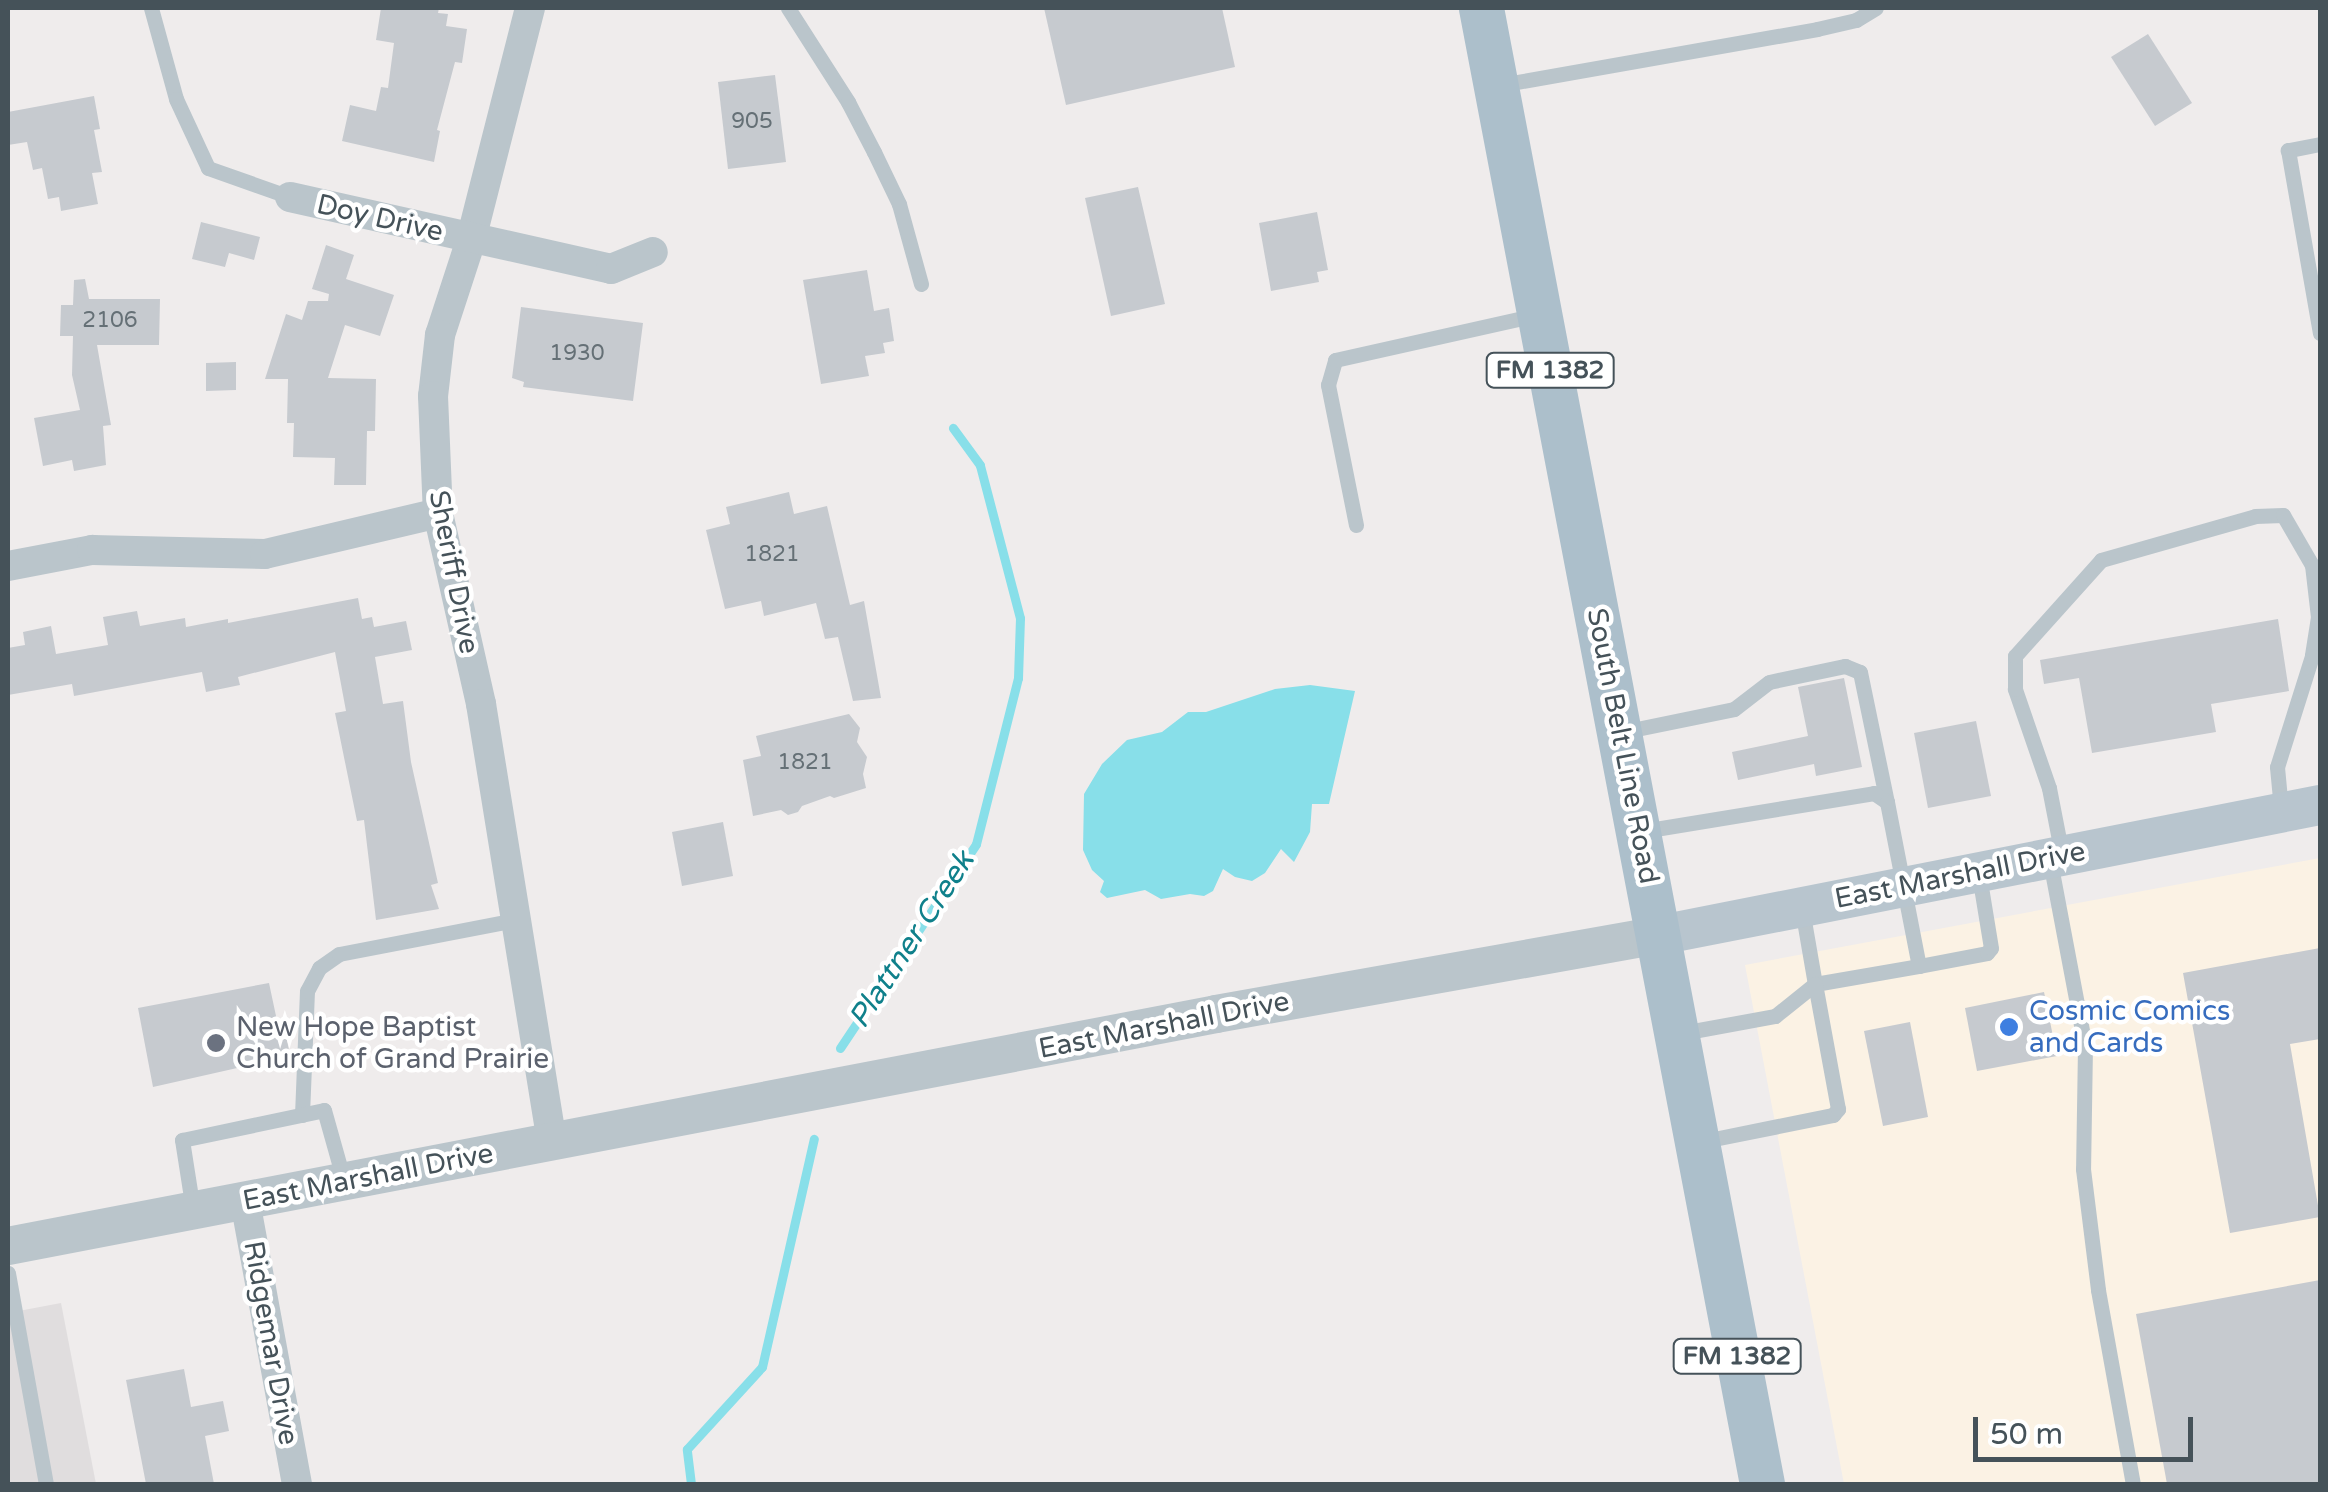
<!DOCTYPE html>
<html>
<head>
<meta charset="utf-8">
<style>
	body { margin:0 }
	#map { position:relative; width:2328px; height:1492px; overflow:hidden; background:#efecec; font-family:"Varela Round",sans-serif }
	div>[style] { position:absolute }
	.commercial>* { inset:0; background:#fbf2e4 }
	.education>* { inset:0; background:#e0ddde }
	.water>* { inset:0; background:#88dfe9 }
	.stream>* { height:9px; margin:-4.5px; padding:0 4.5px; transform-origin:4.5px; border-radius:4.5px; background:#88dfe9 }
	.building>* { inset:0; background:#c6cacf }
	.service>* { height:15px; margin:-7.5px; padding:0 7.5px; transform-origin:7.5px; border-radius:7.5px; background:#bac5cb }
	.minor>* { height:30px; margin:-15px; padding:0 15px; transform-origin:15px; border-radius:15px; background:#bac5cb }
	.tertiary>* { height:38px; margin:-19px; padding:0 19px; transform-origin:19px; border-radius:19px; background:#bac5cb }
	.secondary>* { height:40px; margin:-20px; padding:0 20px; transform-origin:20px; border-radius:20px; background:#b8c5ce }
	.primary>* { height:45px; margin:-22.5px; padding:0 22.5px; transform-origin:22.5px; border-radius:22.5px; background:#acbfcb }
	.dots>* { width:28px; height:28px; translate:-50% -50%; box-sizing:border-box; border:5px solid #fff; border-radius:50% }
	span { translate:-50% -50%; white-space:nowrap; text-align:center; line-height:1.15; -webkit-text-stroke:9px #fff; paint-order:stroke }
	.number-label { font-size:22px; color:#657076 }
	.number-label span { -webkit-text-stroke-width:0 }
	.shield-label span { padding:2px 8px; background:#fff; border:2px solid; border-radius:8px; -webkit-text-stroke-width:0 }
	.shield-label { font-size:25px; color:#455259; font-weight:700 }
	.street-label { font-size:28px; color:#455259 }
	.shop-label { font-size:28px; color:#366cbe }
	.left { translate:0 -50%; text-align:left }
	.worship-label { font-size:28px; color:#5b616d }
	.water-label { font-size:30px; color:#0f808b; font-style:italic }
	.frame { position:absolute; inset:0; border:10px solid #455259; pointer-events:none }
	.scale { position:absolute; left:1973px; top:1417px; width:220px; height:45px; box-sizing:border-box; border:5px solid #455259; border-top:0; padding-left:12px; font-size:30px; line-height:35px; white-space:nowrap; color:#455259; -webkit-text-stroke:8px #fff; paint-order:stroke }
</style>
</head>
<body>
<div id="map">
	<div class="commercial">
		<div style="clip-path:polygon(2320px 858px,2320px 1484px,1844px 1484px,1745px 965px)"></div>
	</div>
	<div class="education">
		<div style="clip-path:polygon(61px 1303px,96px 1484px,8px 1484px,8px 1313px)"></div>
	</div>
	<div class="water">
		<div style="clip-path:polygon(1310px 685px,1355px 691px,1329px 804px,1312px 804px,1310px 832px,1294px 862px,1281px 849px,1265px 873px,1252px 881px,1235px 877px,1223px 869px,1213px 891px,1204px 896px,1190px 894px,1161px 899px,1145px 890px,1107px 898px,1100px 892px,1104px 881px,1092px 870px,1083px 850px,1084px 794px,1102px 764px,1127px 740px,1162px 732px,1188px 712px,1206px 712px,1275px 689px)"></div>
	</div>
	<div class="stream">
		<div style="left:840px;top:1048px;width:245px;rotate:-56.3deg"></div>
		<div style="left:976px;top:844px;width:171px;rotate:-75.8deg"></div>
		<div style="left:1018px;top:678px;width:60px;rotate:-88.1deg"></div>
		<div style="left:1020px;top:618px;width:158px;rotate:-104.7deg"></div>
		<div style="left:980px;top:465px;width:46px;rotate:-126.1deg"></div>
		<div style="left:691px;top:1484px;width:35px;rotate:-97deg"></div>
		<div style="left:687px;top:1449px;width:111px;rotate:-47.6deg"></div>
		<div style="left:762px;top:1367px;width:234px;rotate:-77.2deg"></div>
	</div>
	<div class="building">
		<div style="clip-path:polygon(381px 8px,439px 8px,438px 13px,448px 14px,446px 26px,467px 29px,462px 63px,455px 62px,437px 130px,440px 131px,434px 162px,342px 141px,350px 105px,376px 111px,381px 87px,388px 88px,394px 43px,376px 40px)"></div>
		<div style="clip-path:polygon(1044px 8px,1222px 8px,1235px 67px,1066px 105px)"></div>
		<div style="clip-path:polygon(2148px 34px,2192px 103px,2155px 126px,2111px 57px)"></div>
		<div style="clip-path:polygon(775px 75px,786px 162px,728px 169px,718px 82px)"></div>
		<div style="clip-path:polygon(94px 96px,100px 129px,94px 130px,102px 172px,92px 173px,98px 204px,61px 211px,59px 197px,48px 199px,42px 168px,33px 170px,27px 142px,8px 145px,8px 112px)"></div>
		<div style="clip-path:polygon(1138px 187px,1165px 304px,1111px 316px,1085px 198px)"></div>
		<div style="clip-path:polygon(1317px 212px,1328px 270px,1317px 272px,1319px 282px,1271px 291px,1259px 223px)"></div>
		<div style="clip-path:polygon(201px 222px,260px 237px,254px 260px,229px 253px,225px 267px,192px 259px)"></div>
		<div style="clip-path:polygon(326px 245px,354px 255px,346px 279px,394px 295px,380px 336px,345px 325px,328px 378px,376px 379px,375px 431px,367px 431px,366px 485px,334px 485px,335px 458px,293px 457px,294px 423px,287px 423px,288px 379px,265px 379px,286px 314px,302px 320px,308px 301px,328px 301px,329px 294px,312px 289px)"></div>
		<div style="clip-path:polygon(867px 270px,874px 311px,889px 308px,894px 341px,883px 343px,885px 353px,865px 356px,869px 376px,821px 384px,803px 280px)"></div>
		<div style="clip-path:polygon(85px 279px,89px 299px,160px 299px,159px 345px,97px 345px,111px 425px,103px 426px,106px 465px,74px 471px,72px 460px,43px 466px,34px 418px,80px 410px,72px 375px,73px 336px,60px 336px,61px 305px,73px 305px,74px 280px)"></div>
		<div style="clip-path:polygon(521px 307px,643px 323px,633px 401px,523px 387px,524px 382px,512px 378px)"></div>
		<div style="clip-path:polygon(236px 362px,236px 390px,206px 391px,206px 363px)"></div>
		<div style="clip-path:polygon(789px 492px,794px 514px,827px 506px,850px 605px,864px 601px,881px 698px,853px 701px,838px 637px,825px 639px,816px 603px,764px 616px,761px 601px,725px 609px,706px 530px,730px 524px,726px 507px)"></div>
		<div style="clip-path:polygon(358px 598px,362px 619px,372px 617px,374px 627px,406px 621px,412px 650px,375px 657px,383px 704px,403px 701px,411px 762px,438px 883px,431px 885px,439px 909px,376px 920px,364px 820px,357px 821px,335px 713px,346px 711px,335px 652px,238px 677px,240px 685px,206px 692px,202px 672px,74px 696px,72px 684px,8px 695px,8px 648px,25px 645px,23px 632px,51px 626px,56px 654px,108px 645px,103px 617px,137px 611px,140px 626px,185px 618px,186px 627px,228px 619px,228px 623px)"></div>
		<div style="clip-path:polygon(2278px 619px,2289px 691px,2211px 704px,2216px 732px,2092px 753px,2079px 678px,2044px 684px,2040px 660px)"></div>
		<div style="clip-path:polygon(1844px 678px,1862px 767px,1816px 776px,1814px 764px,1738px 780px,1732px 752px,1808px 736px,1798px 687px)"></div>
		<div style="clip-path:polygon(849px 714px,860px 728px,857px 742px,867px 757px,863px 774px,866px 788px,834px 798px,830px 796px,802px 806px,798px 812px,788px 815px,781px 810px,753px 816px,743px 760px,761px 756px,756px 736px)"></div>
		<div style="clip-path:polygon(1976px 721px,1991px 796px,1928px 808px,1914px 733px)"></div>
		<div style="clip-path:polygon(723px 822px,733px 876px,682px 886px,672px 832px)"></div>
		<div style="clip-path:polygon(2320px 948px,2320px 1039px,2290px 1044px,2320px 1217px,2230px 1233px,2183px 973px)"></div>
		<div style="clip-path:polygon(269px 983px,279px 1030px,285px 1029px,290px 1056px,153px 1087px,138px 1008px)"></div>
		<div style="clip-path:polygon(2044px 992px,2057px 1056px,1977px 1071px,1965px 1008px)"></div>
		<div style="clip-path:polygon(1910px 1022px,1928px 1117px,1883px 1126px,1864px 1031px)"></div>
		<div style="clip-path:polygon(2320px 1280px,2320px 1484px,2167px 1484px,2136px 1314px)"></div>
		<div style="clip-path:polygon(184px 1369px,191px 1407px,223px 1401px,229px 1431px,205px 1436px,214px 1484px,146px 1484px,126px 1380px)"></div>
	</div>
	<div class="service">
		<div style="left:151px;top:8px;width:94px;rotate:74.6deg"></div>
		<div style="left:176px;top:99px;width:76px;rotate:65.1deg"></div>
		<div style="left:208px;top:168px;width:87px;rotate:19.5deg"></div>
		<div style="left:788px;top:8px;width:112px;rotate:57.4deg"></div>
		<div style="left:848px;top:102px;width:56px;rotate:62.5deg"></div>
		<div style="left:874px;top:152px;width:58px;rotate:64.3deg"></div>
		<div style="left:899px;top:204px;width:83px;rotate:74.6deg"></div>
		<div style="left:1500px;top:85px;width:322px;rotate:-10deg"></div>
		<div style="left:1817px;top:29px;width:40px;rotate:-13deg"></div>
		<div style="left:1856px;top:20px;width:23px;rotate:-31deg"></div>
		<div style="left:2320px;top:144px;width:33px;rotate:169deg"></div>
		<div style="left:2288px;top:150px;width:186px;rotate:80.1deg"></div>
		<div style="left:1356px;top:525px;width:143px;rotate:-101.3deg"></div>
		<div style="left:1328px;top:385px;width:26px;rotate:-74deg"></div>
		<div style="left:1335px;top:360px;width:206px;rotate:-12.6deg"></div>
		<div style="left:1622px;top:732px;width:114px;rotate:-11.6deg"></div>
		<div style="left:1734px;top:709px;width:44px;rotate:-37.6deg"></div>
		<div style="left:1769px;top:682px;width:78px;rotate:-11.9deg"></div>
		<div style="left:1845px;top:666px;width:16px;rotate:22deg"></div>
		<div style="left:1860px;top:672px;width:133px;rotate:78.3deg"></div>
		<div style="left:1643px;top:831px;width:234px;rotate:-9.3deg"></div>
		<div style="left:1874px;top:793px;width:16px;rotate:35deg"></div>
		<div style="left:1887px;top:802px;width:167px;rotate:79deg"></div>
		<div style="left:1919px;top:966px;width:69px;rotate:-10.8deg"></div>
		<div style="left:1987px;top:953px;width:6px;rotate:-51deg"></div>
		<div style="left:1991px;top:948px;width:74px;rotate:-99.3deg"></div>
		<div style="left:2062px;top:855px;width:68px;rotate:-101deg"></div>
		<div style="left:2049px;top:788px;width:105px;rotate:-109deg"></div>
		<div style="left:2015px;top:689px;width:33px;rotate:-90deg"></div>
		<div style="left:2015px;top:656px;width:129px;rotate:-48.1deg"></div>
		<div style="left:2101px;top:560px;width:160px;rotate:-15.9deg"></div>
		<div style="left:2255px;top:516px;width:28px;rotate:-2deg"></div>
		<div style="left:2283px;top:515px;width:58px;rotate:59.9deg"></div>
		<div style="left:2312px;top:565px;width:52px;rotate:83.4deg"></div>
		<div style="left:2318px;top:617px;width:39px;rotate:99deg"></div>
		<div style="left:2312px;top:656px;width:116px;rotate:107.5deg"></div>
		<div style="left:2277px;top:767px;width:42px;rotate:84.6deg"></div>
		<div style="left:2050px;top:861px;width:188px;rotate:79.3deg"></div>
		<div style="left:2085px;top:1046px;width:123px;rotate:90.9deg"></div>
		<div style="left:2083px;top:1169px;width:122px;rotate:82.9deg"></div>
		<div style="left:2098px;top:1290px;width:197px;rotate:79.8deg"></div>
		<div style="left:1802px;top:909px;width:76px;rotate:80.2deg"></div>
		<div style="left:1815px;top:984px;width:106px;rotate:-9.8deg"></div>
		<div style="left:1682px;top:1033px;width:95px;rotate:-10.4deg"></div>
		<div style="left:1775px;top:1016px;width:51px;rotate:-38.7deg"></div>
		<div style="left:302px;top:1115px;width:124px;rotate:-87.7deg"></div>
		<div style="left:307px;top:991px;width:26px;rotate:-62deg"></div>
		<div style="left:319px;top:968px;width:24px;rotate:-35deg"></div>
		<div style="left:339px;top:954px;width:180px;rotate:-10.9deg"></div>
		<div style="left:1699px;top:1142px;width:137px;rotate:-11.4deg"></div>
		<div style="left:1833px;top:1115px;width:8px;rotate:-50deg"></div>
		<div style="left:1838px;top:1109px;width:127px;rotate:-100.4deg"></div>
		<div style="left:193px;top:1210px;width:71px;rotate:-98.9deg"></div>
		<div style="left:182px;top:1140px;width:145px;rotate:-11.9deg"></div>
		<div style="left:324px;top:1110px;width:74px;rotate:74.3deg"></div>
		<div style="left:8px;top:1273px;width:214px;rotate:79.8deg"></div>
	</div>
	<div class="minor">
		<div style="left:530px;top:8px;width:239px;rotate:104.3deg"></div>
		<div style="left:471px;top:240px;width:100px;rotate:108.1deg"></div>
		<div style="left:440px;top:335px;width:61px;rotate:96.5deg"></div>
		<div style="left:433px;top:396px;width:117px;rotate:87.6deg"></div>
		<div style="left:438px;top:513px;width:196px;rotate:77.3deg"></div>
		<div style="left:481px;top:704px;width:444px;rotate:80.8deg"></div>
		<div style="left:290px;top:197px;width:329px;rotate:12.6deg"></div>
		<div style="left:611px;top:269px;width:45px;rotate:-22deg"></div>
		<div style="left:8px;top:566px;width:86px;rotate:-10.8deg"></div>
		<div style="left:92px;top:550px;width:173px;rotate:1.3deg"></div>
		<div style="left:265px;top:554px;width:178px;rotate:-13.3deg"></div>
		<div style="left:245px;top:1201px;width:288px;rotate:79.6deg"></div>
	</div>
	<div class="tertiary">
		<div style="left:8px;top:1246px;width:1230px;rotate:-10.87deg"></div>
		<div style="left:1216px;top:1014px;width:451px;rotate:-10.1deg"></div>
	</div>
	<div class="secondary">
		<div style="left:1660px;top:935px;width:673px;rotate:-11.14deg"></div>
	</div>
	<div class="primary">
		<div style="left:1481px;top:8px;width:1503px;rotate:79.22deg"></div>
	</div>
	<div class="dots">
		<div style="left:2009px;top:1027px;background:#3f7fe0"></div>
		<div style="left:216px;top:1043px;background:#6b7280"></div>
	</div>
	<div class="number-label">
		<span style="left:752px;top:122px">905</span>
		<span style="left:110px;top:321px">2106</span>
		<span style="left:577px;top:354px">1930</span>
		<span style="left:772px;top:555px">1821</span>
		<span style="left:805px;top:763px">1821</span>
	</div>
	<div class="shield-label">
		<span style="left:1550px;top:370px">FM 1382</span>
		<span style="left:1737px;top:1356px">FM 1382</span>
	</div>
	<div class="street-label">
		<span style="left:380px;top:218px;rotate:13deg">Doy Drive</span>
		<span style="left:454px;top:572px;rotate:79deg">Sheriff Drive</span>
		<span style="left:1623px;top:746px;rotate:79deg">South Belt Line Road</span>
		<span style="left:1960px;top:875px;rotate:-11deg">East Marshall Drive</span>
		<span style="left:1164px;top:1025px;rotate:-11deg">East Marshall Drive</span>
		<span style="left:368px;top:1177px;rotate:-11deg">East Marshall Drive</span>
		<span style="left:271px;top:1343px;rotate:80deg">Ridgemar Drive</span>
	</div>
	<div class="shop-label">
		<span class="left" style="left:2029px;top:1027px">Cosmic Comics<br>and Cards</span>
	</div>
	<div class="worship-label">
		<span class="left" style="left:236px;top:1043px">New Hope Baptist<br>Church of Grand Prairie</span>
	</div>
	<div class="water-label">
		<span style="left:912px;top:940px;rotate:-57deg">Plattner Creek</span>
	</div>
	<div class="frame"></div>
	<div class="scale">50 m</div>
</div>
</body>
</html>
